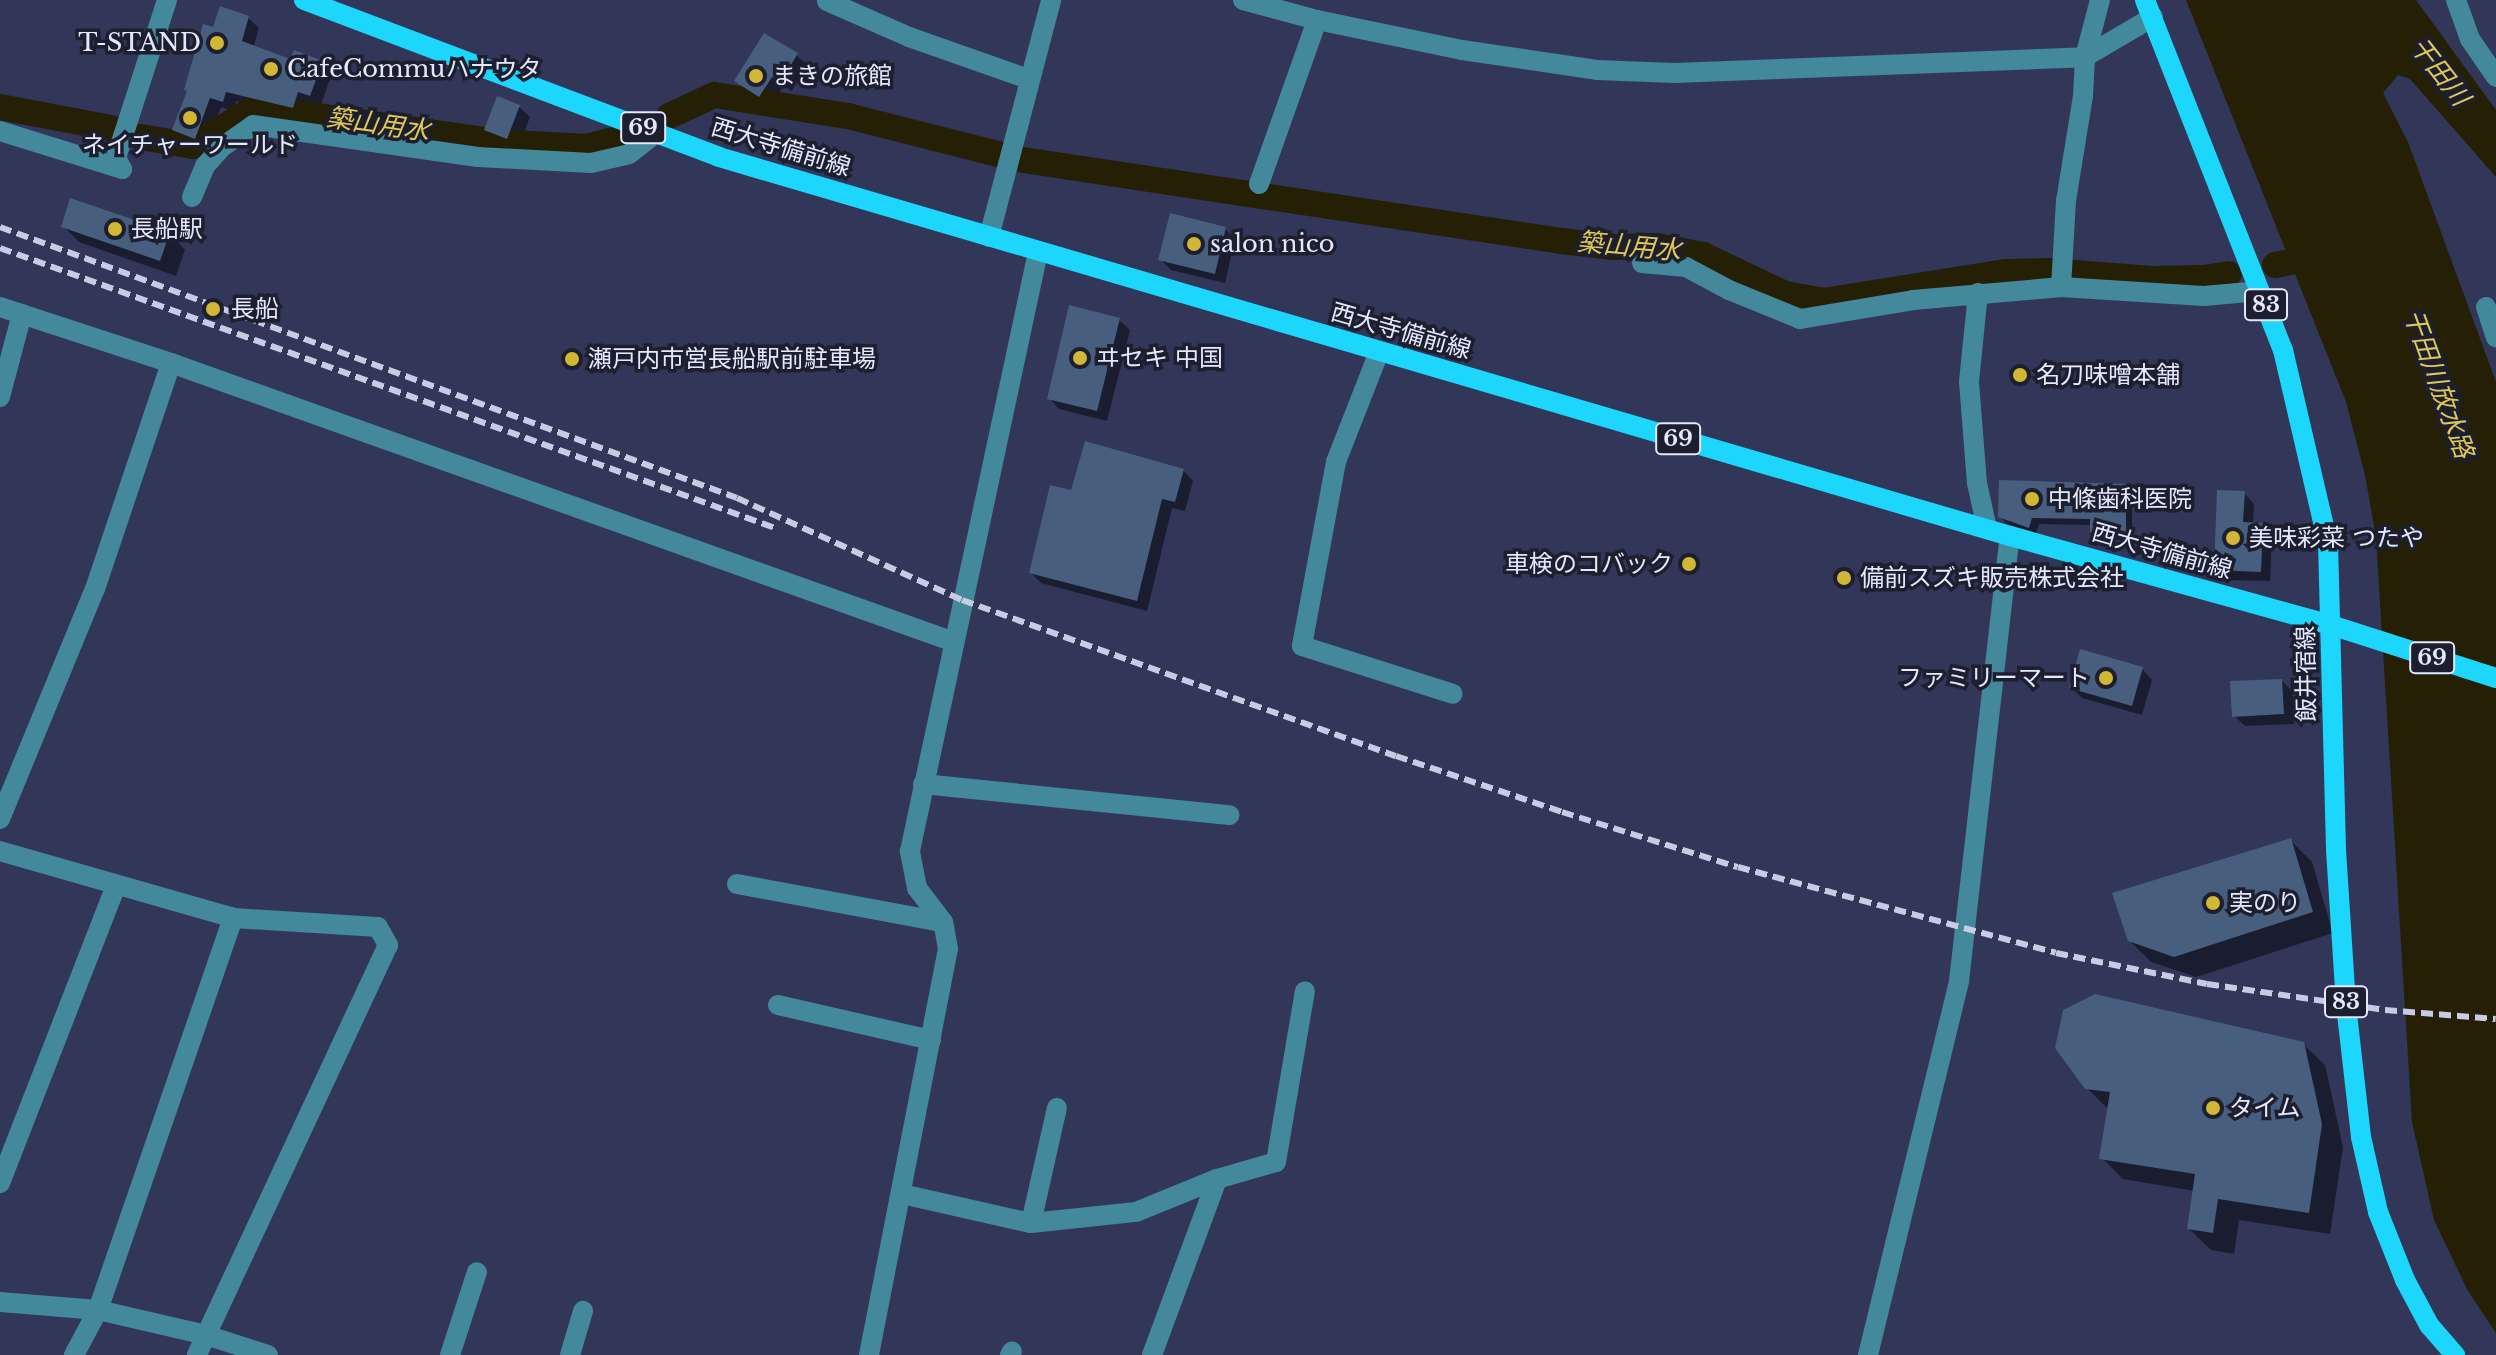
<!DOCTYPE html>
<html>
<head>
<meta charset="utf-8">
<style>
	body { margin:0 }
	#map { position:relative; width:2496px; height:1355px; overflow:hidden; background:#323658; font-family:"Libre Baskerville","Noto Sans JP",serif }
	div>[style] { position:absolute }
	.water>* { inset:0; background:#251f05 }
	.shadow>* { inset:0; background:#0007 }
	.canal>* { height:26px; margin:-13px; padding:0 13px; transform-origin:13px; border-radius:13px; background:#251f05 }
	.building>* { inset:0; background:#485e7f }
	.minor>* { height:20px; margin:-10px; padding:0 10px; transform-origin:10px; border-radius:10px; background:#43889b }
	.major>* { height:20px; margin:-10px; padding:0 10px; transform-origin:10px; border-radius:10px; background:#1dd6fc }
	.rail>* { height:6px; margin-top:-3px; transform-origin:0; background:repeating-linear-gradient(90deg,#c7cbe3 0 12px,transparent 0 18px) }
	.dots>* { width:22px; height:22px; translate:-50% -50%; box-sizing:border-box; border:4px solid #1d1f2f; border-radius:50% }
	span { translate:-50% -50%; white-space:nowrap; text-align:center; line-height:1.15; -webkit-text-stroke:7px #1d1f2f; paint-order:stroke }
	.shield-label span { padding:2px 6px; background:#1d1f2f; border:2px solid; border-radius:6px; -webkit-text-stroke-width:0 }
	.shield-label { font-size:22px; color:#e4e8fe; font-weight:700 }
	.poi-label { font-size:24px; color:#e4e8fe }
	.right { translate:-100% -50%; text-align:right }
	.left { translate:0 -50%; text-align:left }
	.street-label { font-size:24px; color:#e4e8fe }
	.water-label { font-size:26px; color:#e0c855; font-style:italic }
</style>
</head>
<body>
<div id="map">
	<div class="water">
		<div style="clip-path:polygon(2186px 0,2416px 0,2496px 110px,2496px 177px,2410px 79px,2398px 75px,2383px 93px,2408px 142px,2496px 382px,2496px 1333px,2468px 1291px,2434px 1220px,2412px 1122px,2376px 537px,2365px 475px,2346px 402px)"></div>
	</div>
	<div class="shadow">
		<div style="clip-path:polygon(248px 18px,259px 28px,253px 48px,292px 62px,322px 62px,332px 73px,321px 105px,308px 101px,303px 118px,236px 101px,233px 111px,221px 107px,206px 147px,185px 139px,174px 129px,214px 30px)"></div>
		<div style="clip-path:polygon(796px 55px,807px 65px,792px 91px,783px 86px,770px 106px,736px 81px)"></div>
		<div style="clip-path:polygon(519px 107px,530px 117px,518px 148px,497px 140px,487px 129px)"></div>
		<div style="clip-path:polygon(63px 226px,169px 233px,185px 250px,176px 276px,79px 242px)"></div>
		<div style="clip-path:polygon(1225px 229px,1235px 239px,1225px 283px,1171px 270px,1161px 260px)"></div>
		<div style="clip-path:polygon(1119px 320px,1130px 330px,1107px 421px,1059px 409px,1049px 398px)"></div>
		<div style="clip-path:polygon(1183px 470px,1193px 481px,1185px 511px,1172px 508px,1147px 611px,1041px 583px,1031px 573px)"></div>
		<div style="clip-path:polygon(2125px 486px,2132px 493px,2132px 540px,2099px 540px,2092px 533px,2092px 525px,2039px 524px,2036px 533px,2007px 524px,2000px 516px)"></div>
		<div style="clip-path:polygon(2244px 493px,2254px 504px,2253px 525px,2262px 525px,2272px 536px,2270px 581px,2226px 580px,2216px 569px)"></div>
		<div style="clip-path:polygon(2142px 669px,2152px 680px,2142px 715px,2082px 698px,2071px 687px)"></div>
		<div style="clip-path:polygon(2282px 681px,2292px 691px,2294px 724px,2245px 726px,2234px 716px)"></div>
		<div style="clip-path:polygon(2291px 841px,2312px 862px,2333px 933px,2196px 977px,2151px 962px,2129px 940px)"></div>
		<div style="clip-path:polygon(2303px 1044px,2325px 1065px,2343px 1147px,2330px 1234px,2239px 1220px,2234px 1254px,2211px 1250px,2189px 1229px,2195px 1191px,2123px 1179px,2102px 1158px,2109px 1110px,2086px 1087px)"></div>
	</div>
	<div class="canal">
		<div style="left:0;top:107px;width:113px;rotate:10.7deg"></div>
		<div style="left:669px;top:116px;width:50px;rotate:-25deg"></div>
		<div style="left:714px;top:95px;width:136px;rotate:8.9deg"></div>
		<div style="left:848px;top:116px;width:155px;rotate:14.2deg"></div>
		<div style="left:141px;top:137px;width:53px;rotate:9.8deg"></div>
		<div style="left:193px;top:146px;width:74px;rotate:-31.8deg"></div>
		<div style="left:256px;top:107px;width:246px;rotate:8.2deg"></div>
		<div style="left:500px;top:142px;width:85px;rotate:3.4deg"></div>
		<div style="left:585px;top:147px;width:41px;rotate:-14deg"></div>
		<div style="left:1023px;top:160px;width:544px;rotate:8.56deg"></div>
		<div style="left:1561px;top:241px;width:53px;rotate:6.5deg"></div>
		<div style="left:1614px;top:247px;width:43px;rotate:-1.3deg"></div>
		<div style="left:1657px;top:246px;width:47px;rotate:11.1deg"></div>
		<div style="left:1703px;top:255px;width:91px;rotate:25.4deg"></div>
		<div style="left:1785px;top:294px;width:39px;rotate:10deg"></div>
		<div style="left:1823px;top:301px;width:186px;rotate:-9deg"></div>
		<div style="left:2007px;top:272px;width:42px;rotate:-1.4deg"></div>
		<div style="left:2049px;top:271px;width:103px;rotate:4.4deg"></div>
		<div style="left:2152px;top:279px;width:52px;rotate:-1.1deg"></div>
		<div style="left:2204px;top:278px;width:25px;rotate:-9deg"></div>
		<div style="left:2275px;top:265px;width:21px;rotate:-11deg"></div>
	</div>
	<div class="building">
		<div style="clip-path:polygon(220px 6px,249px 16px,242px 41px,290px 59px,294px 50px,323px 61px,310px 96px,298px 92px,293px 108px,226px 92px,223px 102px,210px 98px,195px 139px,172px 130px,187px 91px,184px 90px,203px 24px,213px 27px)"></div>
		<div style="clip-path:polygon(764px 33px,798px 53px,781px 82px,772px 77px,759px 97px,734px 81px)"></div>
		<div style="clip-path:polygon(497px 96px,520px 105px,507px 139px,484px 130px)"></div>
		<div style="clip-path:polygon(70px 198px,170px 232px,160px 261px,61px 227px)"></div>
		<div style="clip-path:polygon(1170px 213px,1226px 227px,1215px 274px,1158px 260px)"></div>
		<div style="clip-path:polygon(1069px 305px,1120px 318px,1097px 411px,1047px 399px)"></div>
		<div style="clip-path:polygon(1085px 441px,1184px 469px,1175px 502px,1162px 499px,1137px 601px,1029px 573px,1050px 485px,1071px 490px)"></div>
		<div style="clip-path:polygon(1999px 480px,2126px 484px,2126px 534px,2090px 534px,2090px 519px,2032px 518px,2029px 528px,1998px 517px)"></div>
		<div style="clip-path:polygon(2217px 490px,2245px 491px,2243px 522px,2263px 523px,2261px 572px,2214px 570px)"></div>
		<div style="clip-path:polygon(2080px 649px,2143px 667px,2132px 706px,2069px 688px)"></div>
		<div style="clip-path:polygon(2282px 679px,2284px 714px,2232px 717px,2230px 681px)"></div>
		<div style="clip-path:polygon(2291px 838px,2313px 912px,2174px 957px,2128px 941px,2112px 893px)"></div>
		<div style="clip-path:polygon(2095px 994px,2304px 1042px,2322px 1124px,2309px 1213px,2218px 1199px,2213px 1233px,2187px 1229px,2195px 1174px,2099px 1159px,2110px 1092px,2085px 1089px,2055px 1048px,2063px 1010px)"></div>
	</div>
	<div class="minor">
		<div style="left:1243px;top:0;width:77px;rotate:15.1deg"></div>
		<div style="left:1317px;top:20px;width:148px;rotate:11.7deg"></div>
		<div style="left:1462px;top:50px;width:136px;rotate:8.4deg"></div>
		<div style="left:1597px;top:70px;width:77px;rotate:2.2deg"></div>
		<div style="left:1674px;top:73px;width:411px;rotate:-2.2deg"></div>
		<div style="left:2085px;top:57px;width:79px;rotate:-30.5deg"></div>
		<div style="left:2456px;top:0;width:41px;rotate:70.3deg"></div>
		<div style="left:2470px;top:39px;width:46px;rotate:55.6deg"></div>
		<div style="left:827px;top:1px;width:90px;rotate:23.7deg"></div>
		<div style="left:909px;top:37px;width:126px;rotate:19.4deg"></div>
		<div style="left:0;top:131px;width:128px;rotate:17.3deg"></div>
		<div style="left:122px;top:169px;width:13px;rotate:-119deg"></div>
		<div style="left:116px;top:158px;width:166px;rotate:-72.1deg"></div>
		<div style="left:1259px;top:184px;width:174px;rotate:-70.5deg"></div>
		<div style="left:192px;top:197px;width:34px;rotate:-67deg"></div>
		<div style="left:205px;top:166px;width:25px;rotate:-48deg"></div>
		<div style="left:222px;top:147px;width:38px;rotate:-35deg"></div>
		<div style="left:253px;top:125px;width:227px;rotate:8.1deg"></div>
		<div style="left:478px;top:157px;width:113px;rotate:3deg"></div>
		<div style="left:591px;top:163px;width:39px;rotate:-13deg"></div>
		<div style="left:629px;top:154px;width:34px;rotate:-38deg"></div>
		<div style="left:989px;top:237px;width:245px;rotate:-75.3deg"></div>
		<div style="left:1642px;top:263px;width:44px;rotate:5.2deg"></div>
		<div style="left:1686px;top:267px;width:49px;rotate:28.1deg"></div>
		<div style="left:1729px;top:290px;width:77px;rotate:22.2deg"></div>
		<div style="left:1800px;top:319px;width:115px;rotate:-9.5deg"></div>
		<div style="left:1913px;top:300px;width:149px;rotate:-5deg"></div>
		<div style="left:2061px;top:287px;width:143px;rotate:3.6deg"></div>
		<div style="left:2204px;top:296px;width:56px;rotate:-5.1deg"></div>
		<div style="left:2061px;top:287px;width:86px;rotate:-86.7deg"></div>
		<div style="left:2066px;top:201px;width:106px;rotate:-80.8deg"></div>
		<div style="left:2083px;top:96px;width:39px;rotate:-87deg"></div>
		<div style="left:2085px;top:57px;width:59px;rotate:-75.3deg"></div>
		<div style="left:1978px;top:293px;width:89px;rotate:95.8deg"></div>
		<div style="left:1969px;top:382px;width:101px;rotate:85.5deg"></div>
		<div style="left:1977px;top:483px;width:47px;rotate:77.7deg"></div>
		<div style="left:0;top:307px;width:180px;rotate:18.1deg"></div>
		<div style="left:171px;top:363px;width:831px;rotate:19.61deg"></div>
		<div style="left:2486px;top:307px;width:32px;rotate:72deg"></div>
		<div style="left:1379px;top:352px;width:118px;rotate:111.4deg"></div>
		<div style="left:1336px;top:462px;width:187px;rotate:100.5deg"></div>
		<div style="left:1302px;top:646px;width:158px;rotate:17.6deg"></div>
		<div style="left:0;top:397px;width:86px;rotate:-75.2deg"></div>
		<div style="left:923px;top:784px;width:308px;rotate:5.8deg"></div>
		<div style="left:0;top:819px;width:249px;rotate:-67.6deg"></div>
		<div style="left:95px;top:589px;width:238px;rotate:-71.4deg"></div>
		<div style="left:0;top:851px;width:242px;rotate:16deg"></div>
		<div style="left:233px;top:918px;width:145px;rotate:3.6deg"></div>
		<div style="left:378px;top:927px;width:21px;rotate:61deg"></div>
		<div style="left:388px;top:945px;width:452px;rotate:115deg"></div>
		<div style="left:737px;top:884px;width:209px;rotate:10.5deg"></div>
		<div style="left:778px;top:1005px;width:157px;rotate:12.9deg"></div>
		<div style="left:0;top:1183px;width:320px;rotate:-68.7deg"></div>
		<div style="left:902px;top:1194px;width:132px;rotate:12.7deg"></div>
		<div style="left:1031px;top:1223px;width:106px;rotate:-6deg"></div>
		<div style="left:1136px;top:1212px;width:87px;rotate:-22.2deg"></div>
		<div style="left:1217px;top:1179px;width:61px;rotate:-16.1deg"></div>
		<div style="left:1276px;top:1162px;width:173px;rotate:-80.4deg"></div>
		<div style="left:1031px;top:1223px;width:118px;rotate:-77.3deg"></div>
		<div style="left:0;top:1302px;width:98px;rotate:4.7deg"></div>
		<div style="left:98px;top:1310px;width:111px;rotate:13deg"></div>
		<div style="left:206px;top:1335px;width:65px;rotate:17.9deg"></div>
		<div style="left:74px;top:1355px;width:51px;rotate:-61.9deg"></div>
		<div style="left:98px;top:1310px;width:415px;rotate:-71deg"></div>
		<div style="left:450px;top:1355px;width:87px;rotate:-72deg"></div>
		<div style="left:570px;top:1355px;width:46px;rotate:-73.5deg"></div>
		<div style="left:869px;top:1355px;width:414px;rotate:-79deg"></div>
		<div style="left:948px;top:949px;width:27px;rotate:-100deg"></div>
		<div style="left:943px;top:922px;width:43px;rotate:-127.4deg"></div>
		<div style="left:917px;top:888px;width:38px;rotate:-101deg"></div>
		<div style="left:910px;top:851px;width:613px;rotate:-77.94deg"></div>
		<div style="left:1010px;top:1355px;width:4px;rotate:-63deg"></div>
		<div style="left:1152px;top:1355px;width:188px;rotate:-69.7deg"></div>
		<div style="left:1868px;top:1355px;width:385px;rotate:-76.3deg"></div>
		<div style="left:1959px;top:981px;width:448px;rotate:-83.5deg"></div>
	</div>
	<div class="major">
		<div style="left:304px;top:0;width:444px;rotate:20.7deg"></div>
		<div style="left:719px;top:157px;width:1345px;rotate:16.36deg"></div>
		<div style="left:2010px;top:536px;width:333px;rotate:15.5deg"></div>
		<div style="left:2331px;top:625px;width:173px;rotate:17.8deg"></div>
		<div style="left:2145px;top:0;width:376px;rotate:68.5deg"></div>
		<div style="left:2283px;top:350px;width:198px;rotate:76.9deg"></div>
		<div style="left:2328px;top:543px;width:307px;rotate:88.5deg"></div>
		<div style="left:2336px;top:850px;width:155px;rotate:86.3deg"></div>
		<div style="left:2346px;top:1005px;width:133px;rotate:83.5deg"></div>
		<div style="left:2361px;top:1137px;width:77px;rotate:77.2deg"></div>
		<div style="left:2378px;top:1212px;width:73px;rotate:68.3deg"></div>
		<div style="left:2405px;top:1280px;width:51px;rotate:61.9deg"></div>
		<div style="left:2429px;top:1325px;width:40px;rotate:49deg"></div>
	</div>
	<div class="rail">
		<div style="left:0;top:227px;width:785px;rotate:20.19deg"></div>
		<div style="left:737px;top:498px;width:247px;rotate:24.4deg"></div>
		<div style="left:962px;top:600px;width:461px;rotate:19.8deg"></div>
		<div style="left:1396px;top:756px;width:175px;rotate:18.6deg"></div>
		<div style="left:1562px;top:812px;width:184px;rotate:17.4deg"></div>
		<div style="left:1738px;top:867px;width:329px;rotate:15.1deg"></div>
		<div style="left:2056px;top:953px;width:154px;rotate:11.6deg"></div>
		<div style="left:2207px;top:984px;width:180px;rotate:8.3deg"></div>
		<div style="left:2385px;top:1010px;width:111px;rotate:4.6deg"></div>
		<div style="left:0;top:248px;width:827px;rotate:19.86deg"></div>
	</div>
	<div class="dots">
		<div style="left:217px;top:43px;background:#d1b736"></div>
		<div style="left:271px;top:69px;background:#d1b736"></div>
		<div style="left:756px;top:76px;background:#d1b736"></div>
		<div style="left:190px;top:118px;background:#d1b736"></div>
		<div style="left:115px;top:229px;background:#d1b736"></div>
		<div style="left:1194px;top:244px;background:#d1b736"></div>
		<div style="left:213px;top:309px;background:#d1b736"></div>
		<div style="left:1080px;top:358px;background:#d1b736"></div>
		<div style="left:572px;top:359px;background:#d1b736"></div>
		<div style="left:2020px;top:375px;background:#d1b736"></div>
		<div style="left:2032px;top:499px;background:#d1b736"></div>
		<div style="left:2233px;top:538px;background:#d1b736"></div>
		<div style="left:1689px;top:564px;background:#d1b736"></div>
		<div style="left:1844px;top:578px;background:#d1b736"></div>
		<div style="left:2106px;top:678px;background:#d1b736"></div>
		<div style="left:2213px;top:903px;background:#d1b736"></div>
		<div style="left:2213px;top:1108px;background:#d1b736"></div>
	</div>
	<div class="shield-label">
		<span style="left:643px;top:128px">69</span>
		<span style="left:2266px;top:305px">83</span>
		<span style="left:1678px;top:439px">69</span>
		<span style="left:2432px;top:658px">69</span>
		<span style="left:2346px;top:1002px">83</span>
	</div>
	<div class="poi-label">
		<span class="right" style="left:201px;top:43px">T-STAND</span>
		<span class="left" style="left:287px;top:69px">CafeCommuハナウタ</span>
		<span class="left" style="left:772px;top:76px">まきの旅館</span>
		<span style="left:190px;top:145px">ネイチャーワールド</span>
		<span class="left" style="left:131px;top:229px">長船駅</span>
		<span class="left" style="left:1210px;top:244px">salon nico</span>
		<span class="left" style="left:231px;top:309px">長船</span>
		<span class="left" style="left:1096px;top:358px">ヰセキ 中国</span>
		<span class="left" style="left:588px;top:359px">瀬戸内市営長船駅前駐車場</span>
		<span class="left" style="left:2036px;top:375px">名刀味噌本舗</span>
		<span class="left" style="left:2048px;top:499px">中條歯科医院</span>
		<span class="left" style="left:2249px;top:538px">美味彩菜 つたや</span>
		<span class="right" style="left:1673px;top:564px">車検のコバック</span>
		<span class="left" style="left:1860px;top:578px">備前スズキ販売株式会社</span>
		<span class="right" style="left:2090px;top:678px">ファミリーマート</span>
		<span class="left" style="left:2229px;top:903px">実のり</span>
		<span class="left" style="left:2229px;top:1108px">タイム</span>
	</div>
	<div class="street-label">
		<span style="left:781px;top:147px;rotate:17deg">西大寺備前線</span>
		<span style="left:1401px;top:331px;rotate:16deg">西大寺備前線</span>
		<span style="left:2162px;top:551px;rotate:16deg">西大寺備前線</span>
		<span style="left:2306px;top:674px;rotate:-91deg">飯井宿線</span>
	</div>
	<div class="water-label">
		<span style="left:2439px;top:72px;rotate:52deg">干田川</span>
		<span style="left:378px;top:125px;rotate:8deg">築山用水</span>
		<span style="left:1629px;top:247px;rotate:5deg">築山用水</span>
		<span style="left:2438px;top:384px;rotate:70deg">干田川放水路</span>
	</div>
</div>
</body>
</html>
